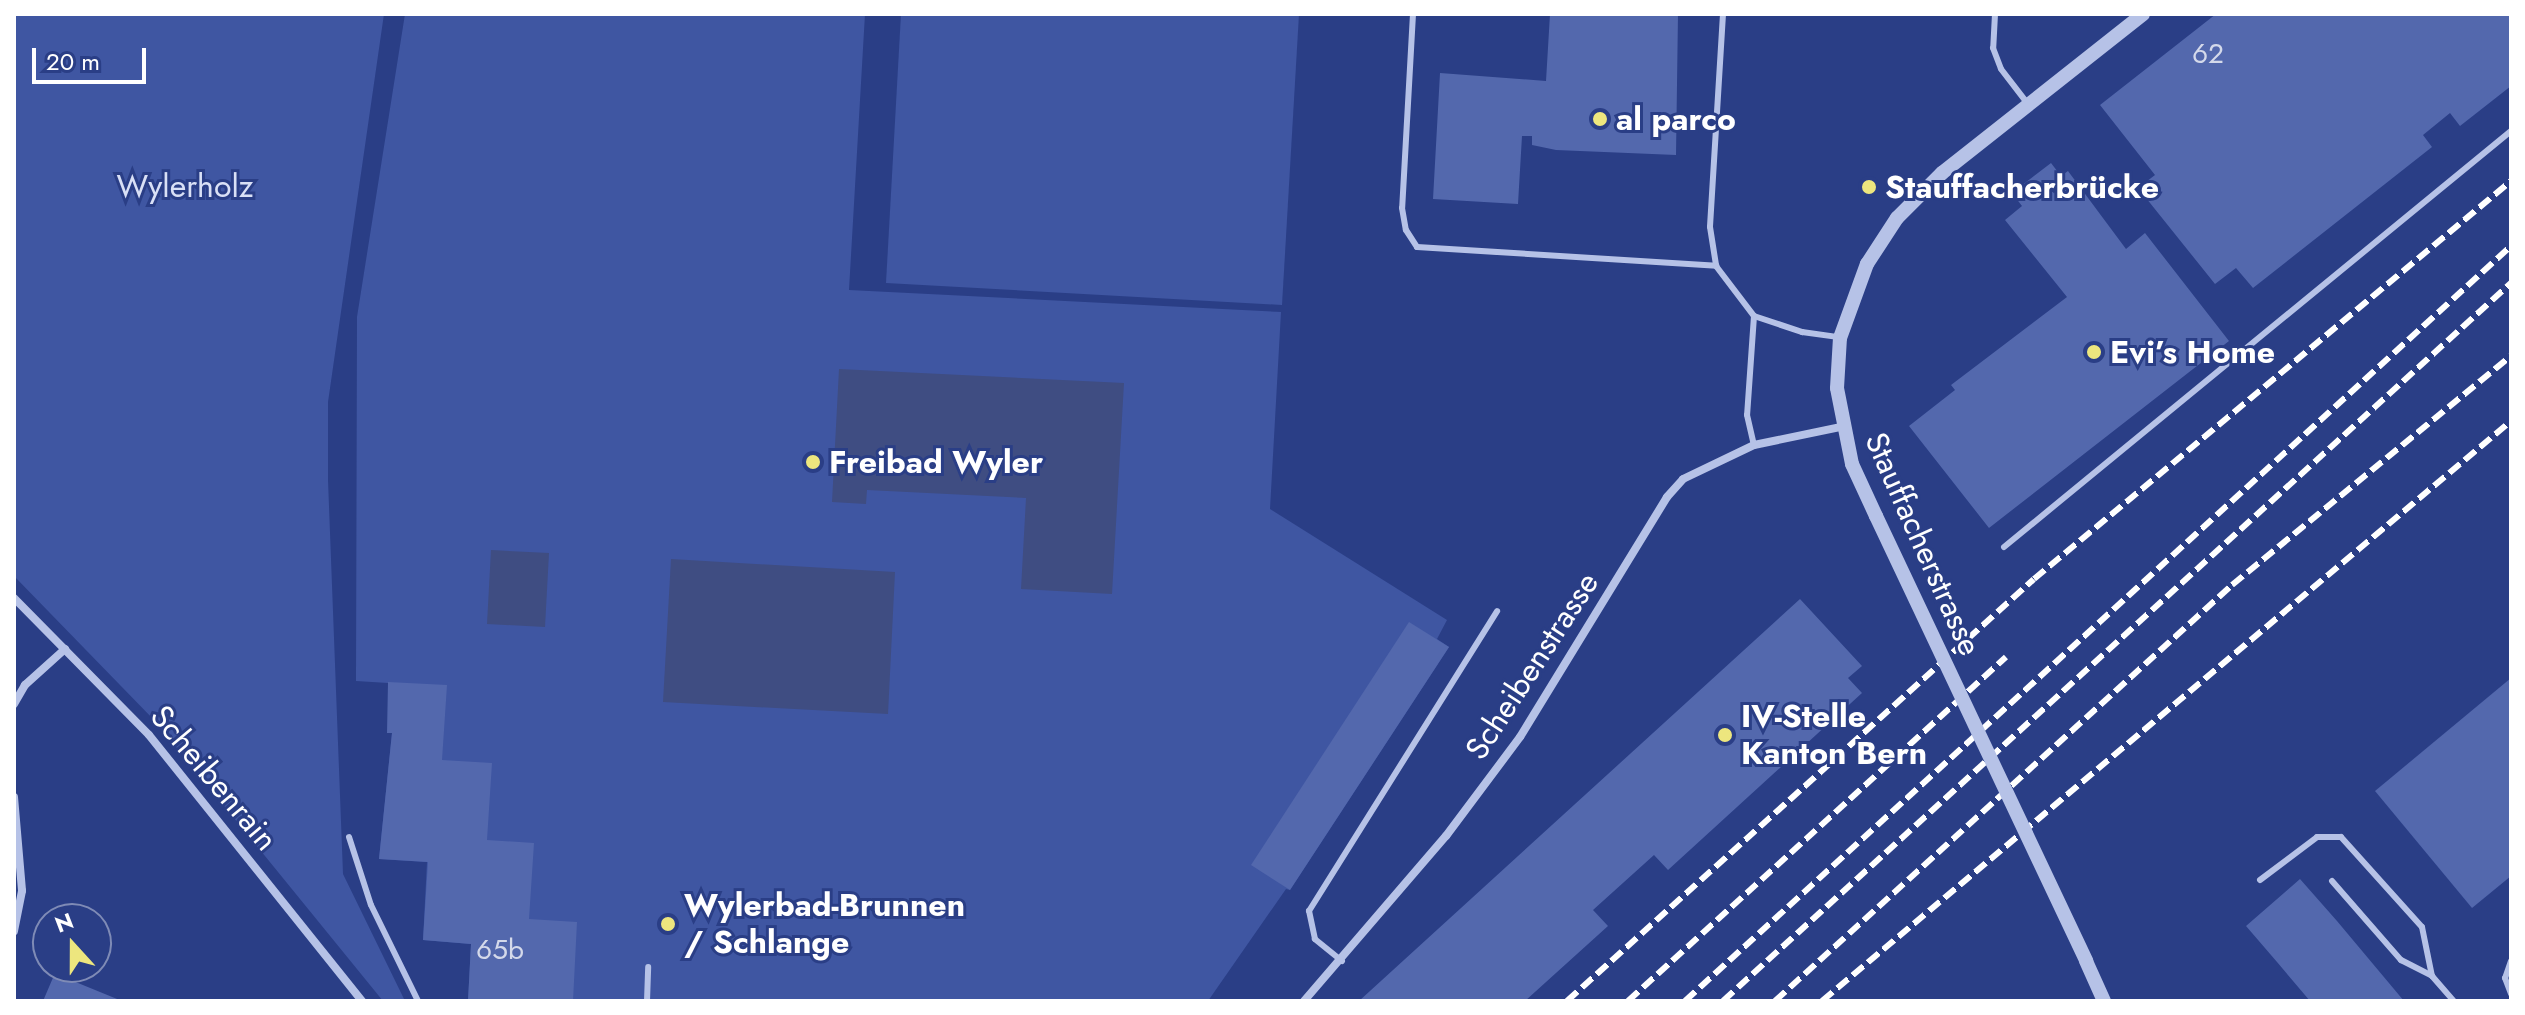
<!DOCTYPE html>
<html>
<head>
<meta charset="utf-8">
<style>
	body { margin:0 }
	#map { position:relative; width:2525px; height:1015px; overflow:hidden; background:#2a3e86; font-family:Jost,sans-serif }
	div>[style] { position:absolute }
	.green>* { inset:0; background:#3f56a2 }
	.water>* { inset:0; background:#3f4d82 }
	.building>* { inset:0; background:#5368ad }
	.service>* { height:6px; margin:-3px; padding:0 3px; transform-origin:3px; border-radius:3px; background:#b6c2e7 }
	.minor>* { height:8px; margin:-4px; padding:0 4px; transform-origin:4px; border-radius:4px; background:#b6c2e7 }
	.tertiary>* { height:14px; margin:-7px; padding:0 7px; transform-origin:7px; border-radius:7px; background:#b6c2e7 }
	.rail>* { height:6px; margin-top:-3px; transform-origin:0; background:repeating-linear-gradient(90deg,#fff 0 14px,transparent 0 20px) }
	.tertiary-bridge>* { height:14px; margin:-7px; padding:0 7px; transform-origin:7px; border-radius:7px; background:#b6c2e7 }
	.dots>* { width:22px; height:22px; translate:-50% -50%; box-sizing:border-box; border:4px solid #2a3e86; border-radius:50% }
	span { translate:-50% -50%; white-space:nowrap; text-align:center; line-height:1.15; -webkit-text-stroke:6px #2a3e86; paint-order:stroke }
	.number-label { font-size:28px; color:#d4d9ea }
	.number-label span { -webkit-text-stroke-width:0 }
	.poi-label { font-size:32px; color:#fff; font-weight:700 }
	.left { translate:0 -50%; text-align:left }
	.park-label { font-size:32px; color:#d9e0f6 }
	.street-label { font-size:32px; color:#fff }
	.frame { position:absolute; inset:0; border:16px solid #fff; pointer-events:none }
	.north { position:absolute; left:32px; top:903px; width:80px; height:80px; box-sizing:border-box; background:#2a3e86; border:2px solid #7f8bb6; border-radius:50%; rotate:339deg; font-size:22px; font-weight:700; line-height:32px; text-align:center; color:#fff }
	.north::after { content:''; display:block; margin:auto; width:28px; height:36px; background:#ede67e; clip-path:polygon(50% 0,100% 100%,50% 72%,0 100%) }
	.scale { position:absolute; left:32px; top:48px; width:114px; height:36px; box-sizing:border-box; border:4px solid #fff; border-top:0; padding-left:10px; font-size:24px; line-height:28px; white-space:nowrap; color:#fff; -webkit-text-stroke:6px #2a3e86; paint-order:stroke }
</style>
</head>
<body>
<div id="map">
	<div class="green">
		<div style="clip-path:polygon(14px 14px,384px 14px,328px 402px,328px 480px,343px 874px,405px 1001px,383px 1001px,155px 721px,14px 576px)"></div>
		<div style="clip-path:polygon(405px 14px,865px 14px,849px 290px,1281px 312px,1270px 509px,1447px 620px,1437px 639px,1449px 647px,1290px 890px,1286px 889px,1208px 1001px,468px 1001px,471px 944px,423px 940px,427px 862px,379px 859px,392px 733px,388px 683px,356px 681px,357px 317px)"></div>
		<div style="clip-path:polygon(901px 14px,1299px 14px,1282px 305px,886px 283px)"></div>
	</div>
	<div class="water">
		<div style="clip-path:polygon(839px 369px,1124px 383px,1112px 594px,1021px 589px,1026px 498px,867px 490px,866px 504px,832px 502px)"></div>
		<div style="clip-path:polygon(491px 550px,549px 553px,545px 627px,487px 624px)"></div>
		<div style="clip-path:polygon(671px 559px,895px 572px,888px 714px,663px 702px)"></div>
	</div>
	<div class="building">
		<div style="clip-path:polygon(1550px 14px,1678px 14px,1676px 155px,1556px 150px,1532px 145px,1532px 136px,1522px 136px,1518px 204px,1433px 199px,1440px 73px,1546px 81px)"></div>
		<div style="clip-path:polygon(2216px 14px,2511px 14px,2511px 86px,2460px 126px,2450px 113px,2423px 135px,2432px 147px,2253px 288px,2236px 268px,2215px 284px,2138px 188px,2155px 175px,2100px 105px)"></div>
		<div style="clip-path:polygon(2051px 163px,2061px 176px,2068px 171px,2126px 249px,2145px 233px,2229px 341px,1989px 528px,1909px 426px,1955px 390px,1951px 385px,2067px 297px,2005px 220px,2022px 206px,2012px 193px)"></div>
		<div style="clip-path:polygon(1800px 599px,1862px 666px,1848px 678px,1862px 693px,1668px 870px,1654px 855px,1593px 910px,1608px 926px,1525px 1001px,1359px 1001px)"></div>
		<div style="clip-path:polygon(1409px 622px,1449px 647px,1290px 890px,1251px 865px)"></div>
		<div style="clip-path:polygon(2511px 678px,2511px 876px,2472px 908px,2375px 791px)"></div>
		<div style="clip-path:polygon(388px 682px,447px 685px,442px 760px,492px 763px,487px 840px,534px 843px,529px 919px,577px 922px,573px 1001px,468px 1001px,471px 944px,423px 940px,428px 862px,379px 859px,392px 733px,387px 733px)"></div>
		<div style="clip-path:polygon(2300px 879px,2337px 921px,2404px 1001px,2310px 1001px,2277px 962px,2246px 926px)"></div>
		<div style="clip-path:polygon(55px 973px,78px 983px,122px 1001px,43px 1001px)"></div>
	</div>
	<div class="service">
		<div style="left:1413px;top:14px;width:194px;rotate:93.2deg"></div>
		<div style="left:1402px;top:208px;width:22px;rotate:80deg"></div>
		<div style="left:1406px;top:230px;width:20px;rotate:57deg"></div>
		<div style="left:1417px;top:247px;width:300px;rotate:3.6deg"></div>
		<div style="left:1723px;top:14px;width:213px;rotate:93.5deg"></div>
		<div style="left:1710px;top:227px;width:39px;rotate:81deg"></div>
		<div style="left:1716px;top:266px;width:63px;rotate:52.8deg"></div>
		<div style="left:1754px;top:316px;width:51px;rotate:18.4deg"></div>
		<div style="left:1802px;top:332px;width:37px;rotate:8deg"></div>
		<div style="left:1995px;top:14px;width:34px;rotate:93deg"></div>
		<div style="left:1993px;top:48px;width:22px;rotate:69deg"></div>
		<div style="left:2001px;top:69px;width:44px;rotate:52.4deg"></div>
		<div style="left:1754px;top:316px;width:99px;rotate:94deg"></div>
		<div style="left:1747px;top:415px;width:31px;rotate:77deg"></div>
		<div style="left:2004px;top:547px;width:656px;rotate:-39.37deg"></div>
		<div style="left:349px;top:837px;width:71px;rotate:72.1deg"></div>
		<div style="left:371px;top:905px;width:107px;rotate:63.9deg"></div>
		<div style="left:2260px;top:880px;width:71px;rotate:-37deg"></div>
		<div style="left:2317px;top:837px;width:24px"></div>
		<div style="left:2341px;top:837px;width:121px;rotate:48deg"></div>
		<div style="left:2422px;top:927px;width:50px;rotate:78.5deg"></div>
		<div style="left:2432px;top:976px;width:33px;rotate:49deg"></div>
		<div style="left:2332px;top:881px;width:105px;rotate:48.9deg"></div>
		<div style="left:2401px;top:960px;width:35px;rotate:27deg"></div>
		<div style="left:1342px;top:961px;width:35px;rotate:-141deg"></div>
		<div style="left:1315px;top:939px;width:29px;rotate:-102deg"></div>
		<div style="left:1309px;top:911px;width:354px;rotate:-57.9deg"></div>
		<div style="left:2511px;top:961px;width:18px;rotate:109deg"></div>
		<div style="left:2505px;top:978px;width:17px;rotate:69deg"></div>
		<div style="left:647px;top:1001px;width:34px;rotate:-88deg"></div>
	</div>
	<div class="minor">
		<div style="left:14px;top:598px;width:192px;rotate:45.4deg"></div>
		<div style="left:149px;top:735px;width:341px;rotate:51.3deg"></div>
		<div style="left:14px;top:704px;width:22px;rotate:-60deg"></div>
		<div style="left:25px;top:685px;width:54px;rotate:-42deg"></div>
		<div style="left:14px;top:797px;width:94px;rotate:85.1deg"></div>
		<div style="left:22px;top:891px;width:41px;rotate:101.3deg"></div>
		<div style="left:1304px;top:1001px;width:218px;rotate:-49.3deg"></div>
		<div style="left:1446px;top:836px;width:124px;rotate:-53.2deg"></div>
		<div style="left:1520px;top:737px;width:281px;rotate:-58.5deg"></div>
		<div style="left:1667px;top:497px;width:24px;rotate:-48deg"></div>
		<div style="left:1683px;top:479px;width:79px;rotate:-25.6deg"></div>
		<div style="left:1754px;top:445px;width:89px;rotate:-11.7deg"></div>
	</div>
	<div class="tertiary">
		<div style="left:1876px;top:516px;width:57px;rotate:-114.8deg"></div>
		<div style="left:1852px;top:464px;width:77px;rotate:-101.2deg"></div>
		<div style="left:1837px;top:388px;width:50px;rotate:-86.6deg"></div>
		<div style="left:1840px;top:338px;width:79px;rotate:-70deg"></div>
		<div style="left:1867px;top:264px;width:55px;rotate:-56.9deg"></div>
		<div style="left:1897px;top:218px;width:64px;rotate:-45deg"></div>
		<div style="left:1942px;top:173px;width:256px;rotate:-38.3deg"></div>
		<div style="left:2086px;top:961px;width:44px;rotate:65.8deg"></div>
	</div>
	<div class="rail">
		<div style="left:1567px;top:1001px;width:629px;rotate:-42.1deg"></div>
		<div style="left:2034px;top:579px;width:621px;rotate:-39.84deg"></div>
		<div style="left:1628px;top:1001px;width:511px;rotate:-42.3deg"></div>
		<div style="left:1685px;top:1001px;width:1119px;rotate:-42.43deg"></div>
		<div style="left:1723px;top:1001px;width:1066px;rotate:-42.34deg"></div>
		<div style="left:1775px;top:1001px;width:618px;rotate:-42.31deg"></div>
		<div style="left:2232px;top:585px;width:361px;rotate:-39.4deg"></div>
		<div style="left:1822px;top:1001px;width:901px;rotate:-40.09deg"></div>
	</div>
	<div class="tertiary-bridge">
		<div style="left:1876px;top:516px;width:492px;rotate:64.7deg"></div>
	</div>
	<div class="dots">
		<div style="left:1600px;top:119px;background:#ede67e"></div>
		<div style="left:1869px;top:187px;background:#ede67e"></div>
		<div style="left:2094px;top:352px;background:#ede67e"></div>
		<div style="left:813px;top:462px;background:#ede67e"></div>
		<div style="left:1725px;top:735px;background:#ede67e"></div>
		<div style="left:668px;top:924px;background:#ede67e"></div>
	</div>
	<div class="number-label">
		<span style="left:2208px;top:54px">62</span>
		<span style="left:500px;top:950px">65b</span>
	</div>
	<div class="poi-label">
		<span class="left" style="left:1616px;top:119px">al parco</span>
		<span class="left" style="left:1885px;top:187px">Stauffacherbrücke</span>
		<span class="left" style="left:2110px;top:352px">Evi’s Home</span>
		<span class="left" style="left:829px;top:462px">Freibad Wyler</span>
		<span class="left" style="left:1741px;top:735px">IV-Stelle<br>Kanton Bern</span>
		<span class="left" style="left:684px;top:924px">Wylerbad-Brunnen<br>/ Schlange</span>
	</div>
	<div class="park-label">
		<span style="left:185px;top:186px">Wylerholz</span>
	</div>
	<div class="street-label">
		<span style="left:1923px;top:544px;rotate:66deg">Stauffacherstrasse</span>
		<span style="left:1532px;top:666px;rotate:-57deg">Scheibenstrasse</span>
		<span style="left:214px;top:778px;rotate:50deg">Scheibenrain</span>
	</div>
	<div class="frame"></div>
	<div class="north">N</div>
	<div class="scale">20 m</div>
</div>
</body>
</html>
